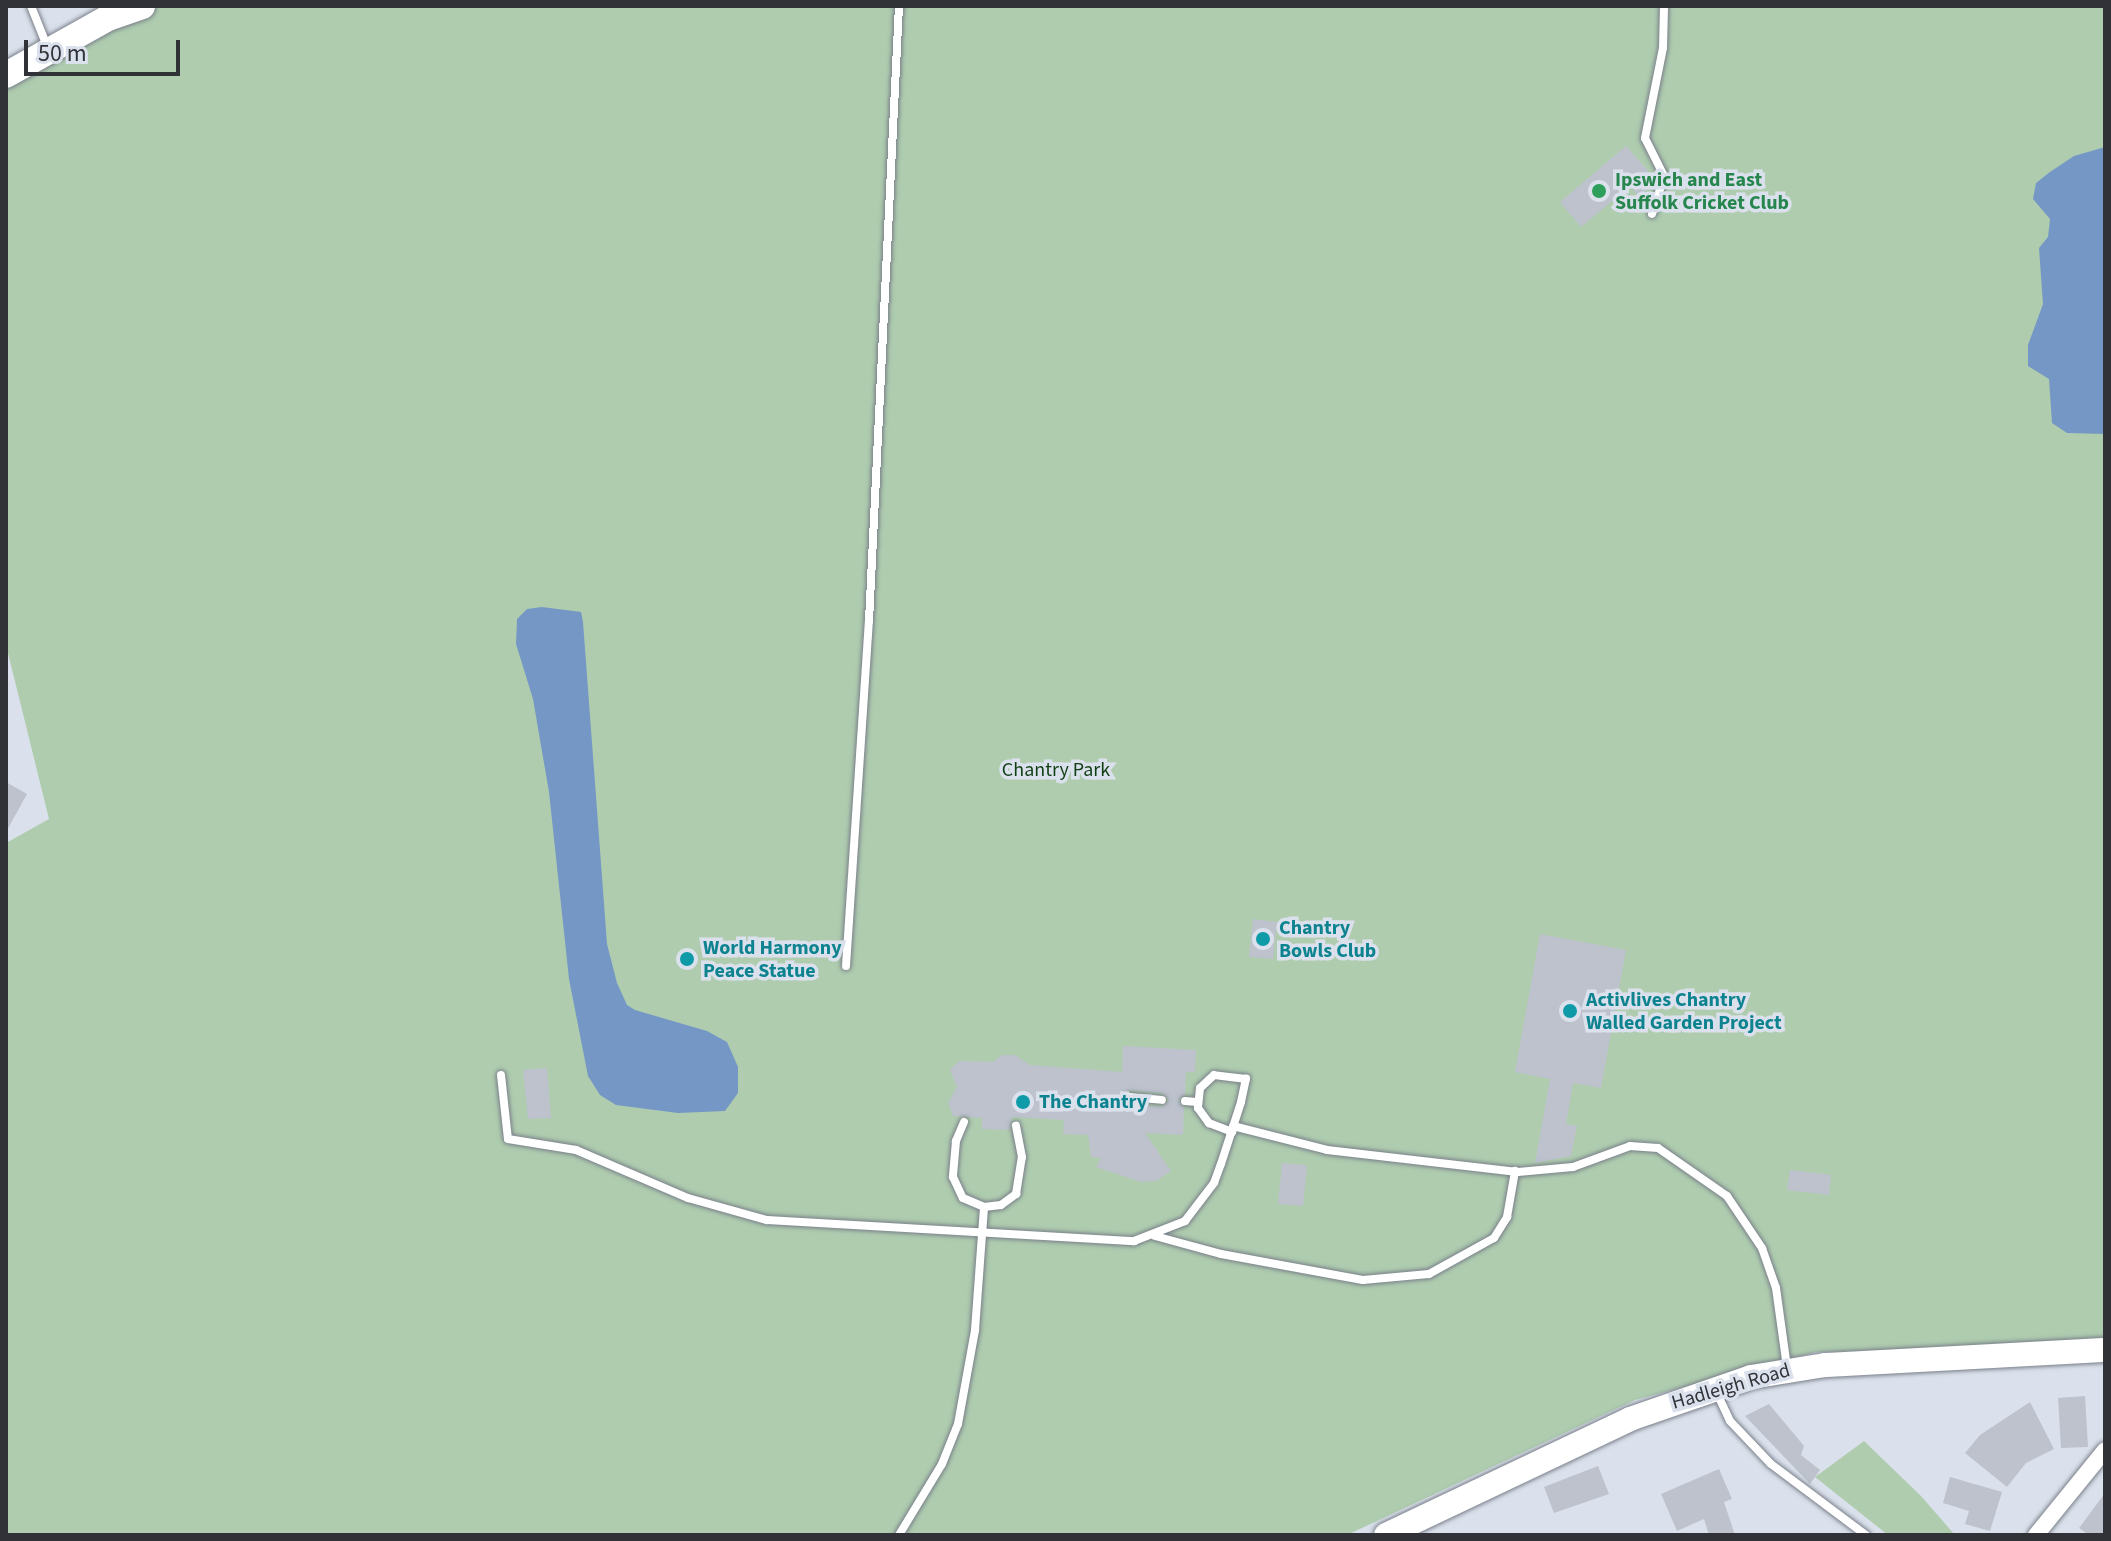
<!DOCTYPE html>
<html>
<head>
<meta charset="utf-8">
<style>
	body { margin:0 }
	#map { position:relative; width:2111px; height:1541px; overflow:hidden; background:#dbe1ec; font-family:"Source Sans 3",sans-serif }
	div>[style] { position:absolute }
	.green>* { inset:0; background:#afccaf }
	.water>* { inset:0; background:#7497c5 }
	.building>* { inset:0; background:#bdc2cd }
	.roads { filter:drop-shadow(0 0 2px #7a808a) drop-shadow(0 0 2px #7a808a) }
	.lane>* { height:8px; margin:-4px; padding:0 4px; transform-origin:4px; border-radius:4px; background:#fff }
	.street>* { height:16px; margin:-8px; padding:0 8px; transform-origin:8px; border-radius:8px; background:#fff }
	.secondary>* { height:24px; margin:-12px; padding:0 12px; transform-origin:12px; border-radius:12px; background:#fff }
	.primary>* { height:26px; margin:-13px; padding:0 13px; transform-origin:13px; border-radius:13px; background:#fff }
	.dots>* { width:22px; height:22px; translate:-50% -50%; box-sizing:border-box; border:4px solid #dbe1ec; border-radius:50% }
	span { translate:-50% -50%; white-space:nowrap; text-align:center; line-height:1.15; -webkit-text-stroke:7px #dbe1ec; paint-order:stroke }
	.leisure-label { font-size:20px; color:#27864d; font-weight:700 }
	.left { translate:0 -50%; text-align:left }
	.park-label { font-size:20px; color:#0f3e13 }
	.culture-label { font-size:20px; color:#0d838f; font-weight:700 }
	.street-label { font-size:20px; color:#303237 }
	.frame { position:absolute; inset:0; border:8px solid #303237; pointer-events:none }
	.scale { position:absolute; left:24px; top:40px; width:156px; height:36px; box-sizing:border-box; border:4px solid #303237; border-top:0; padding-left:10px; font-size:24px; line-height:28px; white-space:nowrap; color:#303237; -webkit-text-stroke:6px #dbe1ec; paint-order:stroke }
</style>
</head>
<body>
<div id="map">
	<div class="green">
		<div style="clip-path:polygon(142px 6px,2105px 6px,2105px 1348px,1816px 1352px,1635px 1400px,1347px 1535px,6px 1535px,6px 843px,49px 819px,6px 645px,6px 75px)"></div>
		<div style="clip-path:polygon(1864px 1441px,1921px 1496px,1955px 1535px,1888px 1535px,1815px 1477px)"></div>
	</div>
	<div class="water">
		<div style="clip-path:polygon(2105px 147px,2105px 434px,2067px 433px,2052px 423px,2049px 379px,2028px 366px,2028px 345px,2043px 304px,2039px 248px,2048px 237px,2050px 219px,2033px 199px,2036px 183px,2050px 172px,2074px 156px)"></div>
		<div style="clip-path:polygon(542px 607px,581px 612px,583px 622px,607px 944px,617px 983px,627px 1005px,635px 1010px,707px 1031px,727px 1042px,738px 1067px,738px 1093px,725px 1111px,678px 1113px,616px 1105px,600px 1095px,588px 1076px,569px 979px,549px 792px,533px 699px,516px 644px,517px 619px,527px 609px)"></div>
	</div>
	<div class="building">
		<div style="clip-path:polygon(1626px 146px,1649px 172px,1644px 176px,1652px 185px,1639px 197px,1630px 186px,1581px 227px,1560px 202px)"></div>
		<div style="clip-path:polygon(6px 782px,27px 794px,6px 832px)"></div>
		<div style="clip-path:polygon(1253px 919px,1277px 922px,1273px 959px,1249px 957px)"></div>
		<div style="clip-path:polygon(1540px 934px,1626px 950px,1601px 1088px,1573px 1083px,1566px 1124px,1577px 1126px,1571px 1156px,1535px 1163px,1550px 1079px,1515px 1072px)"></div>
		<div style="clip-path:polygon(evenodd,1123px 1046px,1196px 1050px,1195px 1072px,1186px 1072px,1185px 1094px,1178px 1100px,1184px 1108px,1183px 1135px,1145px 1133px,1171px 1171px,1156px 1181px,1141px 1182px,1096px 1167px,1101px 1158px,1091px 1157px,1088px 1135px,1063px 1134px,1064px 1120px,1012px 1117px,1010px 1130px,982px 1129px,982px 1118px,953px 1116px,948px 1103px,957px 1087px,950px 1070px,959px 1061px,993px 1062px,1002px 1055px,1015px 1055px,1030px 1065px,1122px 1072px,1123px 1046px,1129px 1090px,1163px 1093px,1169px 1101px,1162px 1107px,1128px 1104px,1122px 1096px,1129px 1090px)"></div>
		<div style="clip-path:polygon(547px 1068px,551px 1118px,528px 1119px,523px 1070px)"></div>
		<div style="clip-path:polygon(1282px 1163px,1307px 1165px,1303px 1206px,1278px 1204px)"></div>
		<div style="clip-path:polygon(1790px 1170px,1831px 1175px,1829px 1195px,1787px 1190px)"></div>
		<div style="clip-path:polygon(2085px 1396px,2088px 1447px,2061px 1448px,2058px 1398px)"></div>
		<div style="clip-path:polygon(2030px 1402px,2054px 1449px,2026px 1463px,2007px 1487px,1965px 1453px,1980px 1435px)"></div>
		<div style="clip-path:polygon(1769px 1404px,1804px 1446px,1801px 1455px,1820px 1470px,1810px 1484px,1745px 1416px)"></div>
		<div style="clip-path:polygon(1598px 1466px,1609px 1494px,1554px 1513px,1544px 1487px)"></div>
		<div style="clip-path:polygon(1719px 1469px,1732px 1499px,1724px 1502px,1735px 1535px,1709px 1535px,1704px 1519px,1677px 1531px,1661px 1494px)"></div>
		<div style="clip-path:polygon(1950px 1477px,2002px 1492px,1990px 1531px,1965px 1524px,1969px 1511px,1943px 1503px)"></div>
		<div style="clip-path:polygon(2105px 1493px,2105px 1535px,2089px 1535px,2079px 1528px)"></div>
	</div>
	<div class="roads">
		<div class="lane">
			<div style="left:31px;top:6px;width:43px;rotate:68.2deg"></div>
			<div style="left:1652px;top:214px;width:40px;rotate:-72deg"></div>
			<div style="left:1664px;top:176px;width:42px;rotate:-116.6deg"></div>
			<div style="left:1645px;top:138px;width:92px;rotate:-78.7deg"></div>
			<div style="left:1663px;top:48px;width:42px;rotate:-88.6deg"></div>
			<div style="left:846px;top:966px;width:346px;rotate:-86.2deg"></div>
			<div style="left:869px;top:621px;width:616px;rotate:-87.21deg"></div>
			<div style="left:501px;top:1075px;width:64px;rotate:83.8deg"></div>
			<div style="left:508px;top:1139px;width:69px;rotate:9.2deg"></div>
			<div style="left:576px;top:1150px;width:122px;rotate:23.2deg"></div>
			<div style="left:688px;top:1198px;width:82px;rotate:15.6deg"></div>
			<div style="left:767px;top:1220px;width:368px;rotate:3.3deg"></div>
			<div style="left:1134px;top:1241px;width:55px;rotate:-21.4deg"></div>
			<div style="left:1185px;top:1221px;width:48px;rotate:-52.7deg"></div>
			<div style="left:1214px;top:1183px;width:20px;rotate:-70deg"></div>
			<div style="left:1221px;top:1164px;width:65px;rotate:-72.1deg"></div>
			<div style="left:1241px;top:1102px;width:24px;rotate:-78deg"></div>
			<div style="left:1246px;top:1079px;width:32px;rotate:-173deg"></div>
			<div style="left:1214px;top:1075px;width:19px;rotate:137deg"></div>
			<div style="left:1200px;top:1088px;width:20px;rotate:96deg"></div>
			<div style="left:1198px;top:1108px;width:19px;rotate:54deg"></div>
			<div style="left:1209px;top:1123px;width:25px;rotate:21deg"></div>
			<div style="left:1129px;top:1097px;width:33px;rotate:5deg"></div>
			<div style="left:1185px;top:1101px;width:12px;rotate:5deg"></div>
			<div style="left:964px;top:1122px;width:21px;rotate:113deg"></div>
			<div style="left:956px;top:1141px;width:36px;rotate:95deg"></div>
			<div style="left:953px;top:1177px;width:23px;rotate:65deg"></div>
			<div style="left:963px;top:1198px;width:23px;rotate:23deg"></div>
			<div style="left:984px;top:1207px;width:17px;rotate:-7deg"></div>
			<div style="left:1001px;top:1205px;width:19px;rotate:-36deg"></div>
			<div style="left:1016px;top:1194px;width:37px;rotate:-81deg"></div>
			<div style="left:1022px;top:1157px;width:32px;rotate:-101deg"></div>
			<div style="left:1233px;top:1126px;width:97px;rotate:14.3deg"></div>
			<div style="left:1327px;top:1150px;width:192px;rotate:6.6deg"></div>
			<div style="left:1518px;top:1172px;width:55px;rotate:-5.2deg"></div>
			<div style="left:1573px;top:1167px;width:61px;rotate:-20.2deg"></div>
			<div style="left:1630px;top:1146px;width:28px;rotate:4deg"></div>
			<div style="left:1658px;top:1148px;width:84px;rotate:34.8deg"></div>
			<div style="left:1727px;top:1196px;width:63px;rotate:56.1deg"></div>
			<div style="left:1762px;top:1248px;width:42px;rotate:70.7deg"></div>
			<div style="left:1776px;top:1288px;width:80px;rotate:82.1deg"></div>
			<div style="left:1155px;top:1236px;width:68px;rotate:15.3deg"></div>
			<div style="left:1221px;top:1254px;width:144px;rotate:10.4deg"></div>
			<div style="left:1363px;top:1280px;width:66px;rotate:-5.2deg"></div>
			<div style="left:1429px;top:1274px;width:74px;rotate:-29deg"></div>
			<div style="left:1494px;top:1238px;width:25px;rotate:-58deg"></div>
			<div style="left:1507px;top:1217px;width:47px;rotate:-80.1deg"></div>
			<div style="left:1716px;top:1391px;width:33px;rotate:65deg"></div>
			<div style="left:1730px;top:1421px;width:59px;rotate:46.4deg"></div>
			<div style="left:1771px;top:1464px;width:119px;rotate:36.8deg"></div>
			<div style="left:899px;top:1535px;width:83px;rotate:-58.8deg"></div>
			<div style="left:942px;top:1464px;width:43px;rotate:-68.2deg"></div>
			<div style="left:958px;top:1424px;width:96px;rotate:-79.7deg"></div>
			<div style="left:975px;top:1330px;width:123px;rotate:-85.8deg"></div>
		</div>
		<div class="street">
			<div style="left:2036px;top:1535px;width:109px;rotate:-50.9deg"></div>
		</div>
		<div class="secondary">
			<div style="left:1386px;top:1535px;width:270px;rotate:-25.4deg"></div>
			<div style="left:1630px;top:1419px;width:128px;rotate:-19.1deg"></div>
			<div style="left:1751px;top:1377px;width:75px;rotate:-9.2deg"></div>
			<div style="left:1825px;top:1365px;width:280px;rotate:-3.1deg"></div>
		</div>
		<div class="primary">
			<div style="left:6px;top:75px;width:117px;rotate:-29.2deg"></div>
			<div style="left:108px;top:18px;width:36px;rotate:-19deg"></div>
		</div>
	</div>
	<div class="dots">
		<div style="left:1599px;top:191px;background:#2e9e5b"></div>
		<div style="left:1263px;top:939px;background:#0f9aa8"></div>
		<div style="left:687px;top:959px;background:#0f9aa8"></div>
		<div style="left:1570px;top:1011px;background:#0f9aa8"></div>
		<div style="left:1023px;top:1102px;background:#0f9aa8"></div>
	</div>
	<div class="leisure-label">
		<span class="left" style="left:1615px;top:192px">Ipswich and East<br>Suffolk Cricket Club</span>
	</div>
	<div class="park-label">
		<span style="left:1056px;top:770px">Chantry Park</span>
	</div>
	<div class="culture-label">
		<span class="left" style="left:1279px;top:940px">Chantry<br>Bowls Club</span>
		<span class="left" style="left:703px;top:960px">World Harmony<br>Peace Statue</span>
		<span class="left" style="left:1586px;top:1012px">Activlives Chantry<br>Walled Garden Project</span>
		<span class="left" style="left:1039px;top:1102px">The Chantry</span>
	</div>
	<div class="street-label">
		<span style="left:1731px;top:1387px;rotate:-16deg">Hadleigh Road</span>
	</div>
	<div class="frame"></div>
	<div class="scale">50 m</div>
</div>
</body>
</html>
